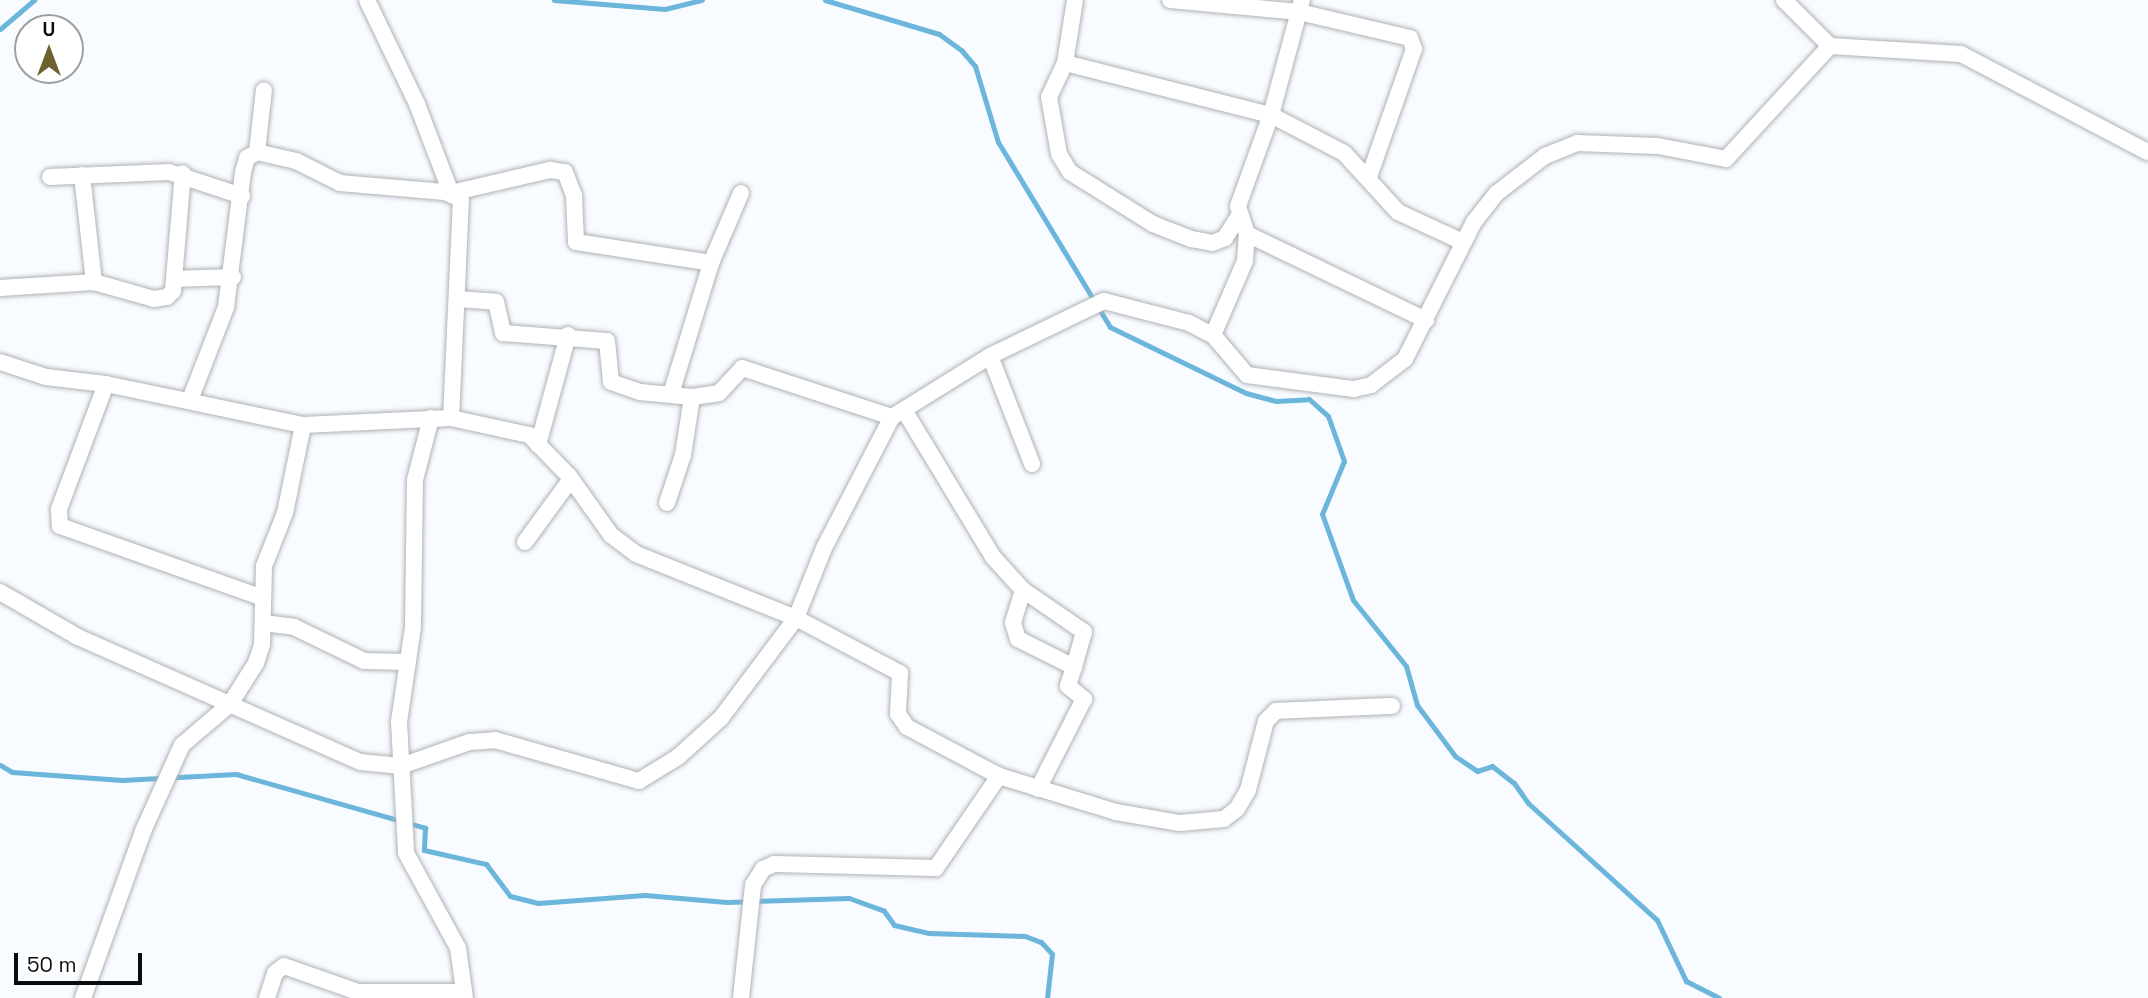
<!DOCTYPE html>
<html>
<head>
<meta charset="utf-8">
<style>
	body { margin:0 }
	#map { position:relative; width:2148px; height:998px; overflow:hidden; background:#f8fbff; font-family:"Space Grotesk",sans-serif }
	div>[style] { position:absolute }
	.stream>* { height:5px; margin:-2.5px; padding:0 2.5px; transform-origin:2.5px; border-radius:2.5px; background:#6bb6da }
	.roads { filter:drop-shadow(0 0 2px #aeb2b5) drop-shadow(0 0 2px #aeb2b5) }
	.street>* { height:16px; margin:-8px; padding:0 8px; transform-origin:8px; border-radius:8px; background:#fff }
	span { translate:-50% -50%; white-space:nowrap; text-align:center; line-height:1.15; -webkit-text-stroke:7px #fff; paint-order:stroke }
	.north { position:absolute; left:14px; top:14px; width:70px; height:70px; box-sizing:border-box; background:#fff; border:2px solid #9d9e9e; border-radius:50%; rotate:0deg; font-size:19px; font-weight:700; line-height:28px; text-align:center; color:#0a0c0d }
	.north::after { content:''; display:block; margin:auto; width:24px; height:32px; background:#6b622f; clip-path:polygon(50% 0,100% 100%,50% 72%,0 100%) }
	.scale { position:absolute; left:14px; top:953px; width:128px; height:32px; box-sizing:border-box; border:4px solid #0a0c0d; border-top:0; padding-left:9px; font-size:21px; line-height:24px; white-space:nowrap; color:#0a0c0d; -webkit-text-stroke:5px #fff; paint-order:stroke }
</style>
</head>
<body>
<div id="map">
	<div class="stream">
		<div style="left:554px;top:0;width:111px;rotate:4.6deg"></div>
		<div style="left:665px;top:9px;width:38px;rotate:-14deg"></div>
		<div style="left:825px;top:0;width:119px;rotate:16.6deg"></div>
		<div style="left:939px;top:34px;width:29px;rotate:36deg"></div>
		<div style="left:962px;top:51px;width:20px;rotate:49deg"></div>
		<div style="left:975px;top:66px;width:79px;rotate:73.2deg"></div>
		<div style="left:998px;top:142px;width:216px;rotate:58.8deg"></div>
		<div style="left:1110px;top:327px;width:151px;rotate:25.9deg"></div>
		<div style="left:1246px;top:393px;width:31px;rotate:15deg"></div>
		<div style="left:1276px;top:401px;width:33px;rotate:-3deg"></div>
		<div style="left:1309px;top:399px;width:25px;rotate:42deg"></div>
		<div style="left:1328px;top:416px;width:48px;rotate:70.4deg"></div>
		<div style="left:1344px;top:461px;width:57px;rotate:112.5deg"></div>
		<div style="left:1322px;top:514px;width:91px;rotate:70.2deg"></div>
		<div style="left:1353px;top:600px;width:85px;rotate:51.2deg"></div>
		<div style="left:1406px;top:666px;width:41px;rotate:74.2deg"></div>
		<div style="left:1417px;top:705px;width:64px;rotate:53.3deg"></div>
		<div style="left:1455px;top:756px;width:27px;rotate:34deg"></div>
		<div style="left:1477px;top:771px;width:16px;rotate:-18deg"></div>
		<div style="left:1492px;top:766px;width:28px;rotate:38deg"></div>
		<div style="left:1514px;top:783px;width:24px;rotate:55deg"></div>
		<div style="left:1528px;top:803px;width:174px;rotate:42.2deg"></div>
		<div style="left:1657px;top:920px;width:68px;rotate:64.6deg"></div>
		<div style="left:1686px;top:981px;width:37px;rotate:27deg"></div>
		<div style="left:0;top:29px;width:45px;rotate:-40.5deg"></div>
		<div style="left:0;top:765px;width:14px;rotate:30deg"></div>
		<div style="left:12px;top:772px;width:110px;rotate:4.2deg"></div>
		<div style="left:122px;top:780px;width:114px;rotate:-3deg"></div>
		<div style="left:236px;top:774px;width:197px;rotate:15.9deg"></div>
		<div style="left:425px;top:828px;width:22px;rotate:93deg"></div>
		<div style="left:424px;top:850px;width:64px;rotate:12.7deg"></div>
		<div style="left:486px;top:864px;width:40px;rotate:53deg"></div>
		<div style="left:510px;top:896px;width:29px;rotate:14deg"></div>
		<div style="left:538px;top:903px;width:107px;rotate:-4.3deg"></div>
		<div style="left:645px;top:895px;width:82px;rotate:4.9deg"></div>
		<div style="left:727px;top:902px;width:122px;rotate:-1.9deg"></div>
		<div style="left:849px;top:898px;width:37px;rotate:20deg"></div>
		<div style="left:884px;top:911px;width:17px;rotate:54deg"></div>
		<div style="left:894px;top:925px;width:35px;rotate:13deg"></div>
		<div style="left:928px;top:933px;width:97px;rotate:1.8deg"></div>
		<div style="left:1025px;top:936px;width:17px;rotate:21deg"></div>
		<div style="left:1041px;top:942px;width:16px;rotate:47deg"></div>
		<div style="left:1052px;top:954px;width:44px;rotate:96.5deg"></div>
	</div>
	<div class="roads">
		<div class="street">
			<div style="left:367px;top:0;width:115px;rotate:64.3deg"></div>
			<div style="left:417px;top:104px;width:95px;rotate:69.1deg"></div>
			<div style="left:451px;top:193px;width:102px;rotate:-13.1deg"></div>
			<div style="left:550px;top:170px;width:15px;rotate:8deg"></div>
			<div style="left:565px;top:172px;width:26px;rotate:69deg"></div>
			<div style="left:574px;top:196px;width:46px;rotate:87.5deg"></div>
			<div style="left:576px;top:242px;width:137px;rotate:8.8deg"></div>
			<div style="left:1075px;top:0;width:64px;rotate:99deg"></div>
			<div style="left:1065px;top:63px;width:38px;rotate:115deg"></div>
			<div style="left:1049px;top:97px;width:58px;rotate:80deg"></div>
			<div style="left:1059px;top:154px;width:21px;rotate:59deg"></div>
			<div style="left:1070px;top:172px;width:98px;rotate:32.1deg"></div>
			<div style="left:1153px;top:224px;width:41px;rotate:21.5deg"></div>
			<div style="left:1191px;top:239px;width:22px;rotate:10deg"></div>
			<div style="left:1213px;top:243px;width:13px;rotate:-23deg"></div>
			<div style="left:1225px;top:238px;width:25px;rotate:-58deg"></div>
			<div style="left:1170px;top:0;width:130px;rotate:5.3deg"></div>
			<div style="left:1299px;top:12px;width:114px;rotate:13.2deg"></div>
			<div style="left:1410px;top:38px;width:12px;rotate:70deg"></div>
			<div style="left:1414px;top:49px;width:136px;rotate:109.4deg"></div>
			<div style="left:1784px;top:0;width:65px;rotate:45deg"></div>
			<div style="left:1830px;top:46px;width:131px;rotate:3.5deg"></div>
			<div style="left:1961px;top:54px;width:211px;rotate:27.7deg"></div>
			<div style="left:1065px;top:63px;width:212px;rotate:14.2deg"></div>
			<div style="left:1271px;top:115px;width:82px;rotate:27.5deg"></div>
			<div style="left:1344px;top:153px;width:80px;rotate:47.5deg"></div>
			<div style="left:1398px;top:212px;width:72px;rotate:24.8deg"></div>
			<div style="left:257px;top:152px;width:62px;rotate:-83.6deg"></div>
			<div style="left:82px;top:175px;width:108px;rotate:83.6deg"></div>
			<div style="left:50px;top:177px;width:119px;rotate:-2.4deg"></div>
			<div style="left:169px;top:172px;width:77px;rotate:18.2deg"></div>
			<div style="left:1247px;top:234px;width:199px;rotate:25.7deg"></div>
			<div style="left:174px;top:279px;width:59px;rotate:-1.9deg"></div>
			<div style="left:0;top:288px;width:94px;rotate:-3.7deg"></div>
			<div style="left:94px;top:282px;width:62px;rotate:15.8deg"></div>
			<div style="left:154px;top:299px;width:13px;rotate:-9deg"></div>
			<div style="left:167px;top:297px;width:8px;rotate:-45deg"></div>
			<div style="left:173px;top:291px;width:118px;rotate:-85.2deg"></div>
			<div style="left:457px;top:299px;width:39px;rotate:4deg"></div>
			<div style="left:496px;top:302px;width:32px;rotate:77deg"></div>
			<div style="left:503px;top:333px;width:104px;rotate:4.4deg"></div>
			<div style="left:607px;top:341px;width:41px;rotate:84.4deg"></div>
			<div style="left:611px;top:382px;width:31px;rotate:19deg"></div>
			<div style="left:640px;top:392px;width:52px;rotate:5.5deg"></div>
			<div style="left:1213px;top:335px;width:52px;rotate:49.6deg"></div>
			<div style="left:1247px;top:375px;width:108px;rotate:7.5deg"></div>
			<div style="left:1354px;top:389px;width:17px;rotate:-13deg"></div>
			<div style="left:1371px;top:385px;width:43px;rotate:-37.4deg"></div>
			<div style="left:1405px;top:359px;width:153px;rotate:-63.3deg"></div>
			<div style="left:1474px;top:222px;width:37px;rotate:-52deg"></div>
			<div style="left:1497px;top:193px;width:61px;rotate:-37.6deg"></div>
			<div style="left:1545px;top:156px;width:35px;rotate:-22deg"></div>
			<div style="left:1577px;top:143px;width:81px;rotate:2.1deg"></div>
			<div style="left:1658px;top:146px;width:69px;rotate:10.8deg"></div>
			<div style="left:1726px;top:159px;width:154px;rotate:-47.4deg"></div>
			<div style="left:990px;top:356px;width:116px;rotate:68.7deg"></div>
			<div style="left:0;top:362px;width:48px;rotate:18.1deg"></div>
			<div style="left:46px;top:377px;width:60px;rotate:6.7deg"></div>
			<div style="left:106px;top:384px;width:201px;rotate:11.8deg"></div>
			<div style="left:303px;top:425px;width:148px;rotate:-2.7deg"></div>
			<div style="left:451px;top:418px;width:80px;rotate:12.3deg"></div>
			<div style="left:529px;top:435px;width:57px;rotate:45.7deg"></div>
			<div style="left:569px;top:476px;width:72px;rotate:54.6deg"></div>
			<div style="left:611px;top:535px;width:31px;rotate:37deg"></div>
			<div style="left:636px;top:554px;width:172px;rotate:21.8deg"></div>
			<div style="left:796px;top:618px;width:118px;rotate:27.9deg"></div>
			<div style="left:900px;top:673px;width:41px;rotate:92.8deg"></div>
			<div style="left:898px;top:714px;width:16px;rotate:55deg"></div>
			<div style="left:907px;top:727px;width:104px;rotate:28deg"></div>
			<div style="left:999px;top:776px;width:122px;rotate:17.1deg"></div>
			<div style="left:1116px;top:812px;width:65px;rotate:9.8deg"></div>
			<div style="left:1180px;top:823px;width:44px;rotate:-5.2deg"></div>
			<div style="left:1224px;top:819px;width:16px;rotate:-38deg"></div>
			<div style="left:1237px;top:809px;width:22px;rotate:-60deg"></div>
			<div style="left:1248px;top:790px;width:71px;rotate:-75.4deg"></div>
			<div style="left:1266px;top:721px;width:14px;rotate:-45deg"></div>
			<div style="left:1276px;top:711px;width:116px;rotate:-2.5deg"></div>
			<div style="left:106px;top:384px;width:134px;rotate:110.6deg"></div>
			<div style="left:59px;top:509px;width:17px;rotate:87deg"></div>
			<div style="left:60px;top:526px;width:215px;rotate:19.5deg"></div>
			<div style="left:671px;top:394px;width:137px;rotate:-73deg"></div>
			<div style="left:711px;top:263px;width:76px;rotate:-66.8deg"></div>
			<div style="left:190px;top:400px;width:100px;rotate:-68.8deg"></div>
			<div style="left:226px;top:307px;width:136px;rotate:-82.8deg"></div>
			<div style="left:243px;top:172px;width:15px;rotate:-74deg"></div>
			<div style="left:247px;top:158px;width:12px;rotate:-31deg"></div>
			<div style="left:257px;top:152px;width:40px;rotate:13deg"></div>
			<div style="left:296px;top:161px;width:49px;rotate:26.6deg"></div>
			<div style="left:340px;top:183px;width:105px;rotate:4.9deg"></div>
			<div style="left:445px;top:192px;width:17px;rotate:24deg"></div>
			<div style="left:461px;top:199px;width:219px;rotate:92.6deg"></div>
			<div style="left:904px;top:410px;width:172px;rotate:58.8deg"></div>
			<div style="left:993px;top:557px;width:45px;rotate:47.7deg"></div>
			<div style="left:1023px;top:590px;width:34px;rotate:107deg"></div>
			<div style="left:1013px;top:623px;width:17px;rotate:73deg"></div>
			<div style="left:1018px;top:639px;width:63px;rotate:26.6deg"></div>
			<div style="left:1074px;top:667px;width:20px;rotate:108deg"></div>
			<div style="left:1068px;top:686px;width:21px;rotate:39deg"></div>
			<div style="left:1084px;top:699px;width:101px;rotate:117.1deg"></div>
			<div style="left:431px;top:418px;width:64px;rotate:104.5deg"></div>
			<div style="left:415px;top:480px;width:147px;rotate:90.8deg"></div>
			<div style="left:413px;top:627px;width:96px;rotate:98.4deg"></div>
			<div style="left:399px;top:722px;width:131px;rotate:86.9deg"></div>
			<div style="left:406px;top:853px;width:108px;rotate:61.3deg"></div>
			<div style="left:458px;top:948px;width:50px;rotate:82deg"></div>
			<div style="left:538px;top:445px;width:114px;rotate:-74.7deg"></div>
			<div style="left:667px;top:503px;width:51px;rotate:-71.6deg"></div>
			<div style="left:683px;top:455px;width:59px;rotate:-81.2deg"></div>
			<div style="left:692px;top:397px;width:27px;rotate:-8deg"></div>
			<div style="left:719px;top:393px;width:34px;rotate:-47deg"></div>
			<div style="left:742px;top:368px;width:158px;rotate:18.1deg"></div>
			<div style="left:525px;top:542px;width:78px;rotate:-53.9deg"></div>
			<div style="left:1023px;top:590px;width:74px;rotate:34.5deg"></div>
			<div style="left:1084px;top:632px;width:36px;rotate:106deg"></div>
			<div style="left:0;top:592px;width:90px;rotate:30deg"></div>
			<div style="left:78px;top:637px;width:308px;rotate:23.9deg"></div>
			<div style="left:360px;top:762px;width:41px;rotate:5.6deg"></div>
			<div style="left:401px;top:766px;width:72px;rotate:-19.4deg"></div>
			<div style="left:469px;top:742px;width:26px;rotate:-4deg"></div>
			<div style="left:495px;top:740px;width:150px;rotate:15.9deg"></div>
			<div style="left:639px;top:781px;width:46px;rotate:-31.6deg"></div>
			<div style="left:678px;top:757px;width:58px;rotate:-42.2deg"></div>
			<div style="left:721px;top:718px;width:125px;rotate:-53.1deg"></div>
			<div style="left:796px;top:618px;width:75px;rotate:-68.2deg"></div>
			<div style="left:824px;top:548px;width:148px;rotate:-62.6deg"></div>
			<div style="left:892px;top:417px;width:115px;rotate:-31.9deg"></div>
			<div style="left:990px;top:356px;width:127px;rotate:-25.8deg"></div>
			<div style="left:1104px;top:301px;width:88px;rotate:14.5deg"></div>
			<div style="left:1189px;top:323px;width:27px;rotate:27deg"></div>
			<div style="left:1213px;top:335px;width:81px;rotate:-66.6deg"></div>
			<div style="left:1245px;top:261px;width:27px;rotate:-86deg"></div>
			<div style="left:1247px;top:234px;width:29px;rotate:-108deg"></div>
			<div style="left:1238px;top:206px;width:97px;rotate:-70.1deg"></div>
			<div style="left:1271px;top:115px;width:119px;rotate:-74.9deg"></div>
			<div style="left:263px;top:623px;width:31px;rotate:7deg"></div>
			<div style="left:294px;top:627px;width:78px;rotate:25.9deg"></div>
			<div style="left:364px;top:661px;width:44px;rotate:1.3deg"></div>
			<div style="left:83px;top:998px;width:177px;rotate:-70.2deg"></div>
			<div style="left:143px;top:831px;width:94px;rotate:-65.6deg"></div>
			<div style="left:182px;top:745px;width:63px;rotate:-40.5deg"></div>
			<div style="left:230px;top:704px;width:49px;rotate:-57.6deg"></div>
			<div style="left:256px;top:663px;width:20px;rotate:-72deg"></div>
			<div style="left:262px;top:644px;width:78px;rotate:-88.5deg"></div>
			<div style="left:264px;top:566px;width:57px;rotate:-68.4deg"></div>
			<div style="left:285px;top:513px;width:90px;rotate:-78.4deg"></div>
			<div style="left:267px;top:998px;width:26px;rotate:-72deg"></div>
			<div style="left:275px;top:973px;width:11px;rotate:-38deg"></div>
			<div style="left:284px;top:966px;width:78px;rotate:19.4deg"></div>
			<div style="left:358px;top:992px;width:106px"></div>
			<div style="left:741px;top:998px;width:114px;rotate:-83.9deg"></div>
			<div style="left:753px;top:885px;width:19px;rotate:-58deg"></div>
			<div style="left:763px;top:869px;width:12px;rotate:-24deg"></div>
			<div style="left:774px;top:864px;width:162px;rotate:1.4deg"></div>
			<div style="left:936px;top:868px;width:112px;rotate:-55.6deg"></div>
		</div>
	</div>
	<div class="north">U</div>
	<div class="scale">50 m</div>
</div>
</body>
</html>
